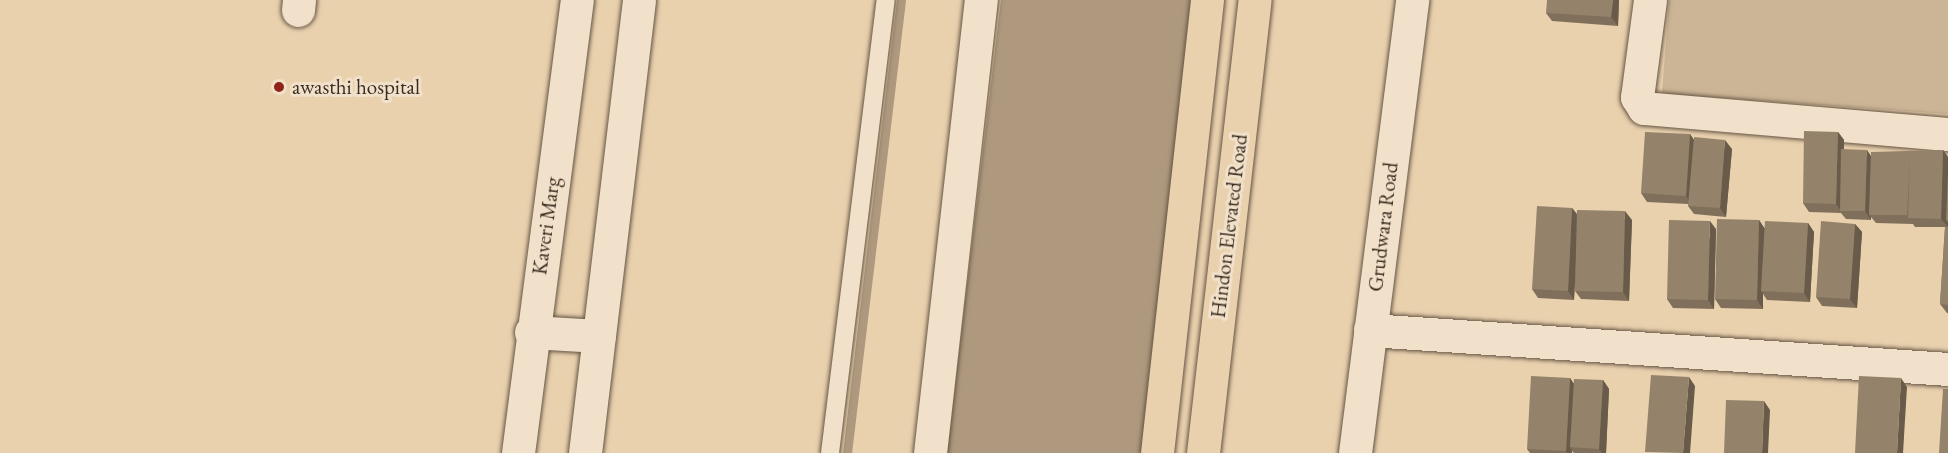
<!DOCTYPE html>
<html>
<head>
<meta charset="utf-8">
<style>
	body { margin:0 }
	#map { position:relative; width:1948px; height:453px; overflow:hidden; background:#e9d1ae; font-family:"EB Garamond",serif }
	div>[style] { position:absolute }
	.green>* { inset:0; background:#cbb596 }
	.water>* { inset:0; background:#ae997e }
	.stream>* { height:9px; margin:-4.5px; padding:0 4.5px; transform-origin:4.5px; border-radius:4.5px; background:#ae997e }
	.roads { filter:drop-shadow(0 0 2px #654) drop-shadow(0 0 2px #654) }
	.service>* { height:18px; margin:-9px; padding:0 9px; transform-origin:9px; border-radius:9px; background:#f1e1ca }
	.minor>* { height:33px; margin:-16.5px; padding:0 16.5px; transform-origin:16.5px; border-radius:16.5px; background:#f1e1ca }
	.tertiary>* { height:33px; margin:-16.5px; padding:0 16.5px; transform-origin:16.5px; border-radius:16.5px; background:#f1e1ca }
	.motorway>* { height:33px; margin:-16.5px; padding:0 16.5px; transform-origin:16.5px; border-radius:16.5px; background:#e9d1ae }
	.wall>* { inset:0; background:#80705b }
	.shaded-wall>* { inset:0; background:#685b4a }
	.building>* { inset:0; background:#95826a }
	.dots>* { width:16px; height:16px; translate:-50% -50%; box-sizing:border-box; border:3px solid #f1e1ca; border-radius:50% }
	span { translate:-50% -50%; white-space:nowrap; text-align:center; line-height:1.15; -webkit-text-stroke:6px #f1e1ca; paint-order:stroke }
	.poi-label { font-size:21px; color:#3a2c20 }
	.left { translate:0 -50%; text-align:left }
	.street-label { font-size:21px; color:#3a2c20 }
</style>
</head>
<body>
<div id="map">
	<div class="green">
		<div style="clip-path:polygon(1669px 0,1948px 0,1948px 114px,1662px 94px)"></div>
	</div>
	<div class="water">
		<div style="clip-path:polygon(1001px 0,1195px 0,1141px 453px,947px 453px)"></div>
	</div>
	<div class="stream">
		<div style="left:847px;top:453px;width:456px;rotate:-83.2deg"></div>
	</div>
	<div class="roads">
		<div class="service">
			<div style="left:830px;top:453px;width:456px;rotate:-83deg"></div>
		</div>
		<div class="minor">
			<div style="left:1650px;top:0;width:98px;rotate:97.6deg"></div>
			<div style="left:1637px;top:97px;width:13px;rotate:58deg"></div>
			<div style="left:1644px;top:108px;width:305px;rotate:4.9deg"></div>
			<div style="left:298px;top:10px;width:10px;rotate:-84deg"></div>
			<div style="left:1370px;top:330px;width:579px;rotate:3.86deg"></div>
		</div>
		<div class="tertiary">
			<div style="left:531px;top:332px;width:68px;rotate:3.4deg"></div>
			<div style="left:518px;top:453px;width:457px;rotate:-82.6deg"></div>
			<div style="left:585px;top:453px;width:456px;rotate:-83.2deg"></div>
			<div style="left:930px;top:453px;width:456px;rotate:-83.6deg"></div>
			<div style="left:1355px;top:453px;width:457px;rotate:-82.8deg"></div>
		</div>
		<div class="motorway">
			<div style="left:1157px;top:453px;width:456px;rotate:-83.7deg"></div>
			<div style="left:1203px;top:453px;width:456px;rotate:-83.5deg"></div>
		</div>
	</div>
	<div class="wall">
		<div style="clip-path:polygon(1619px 0,1618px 26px,1552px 21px,1546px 13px)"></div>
		<div style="clip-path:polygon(1838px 132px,1844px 140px,1844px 150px,1871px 157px,1943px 150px,1948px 157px,1948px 313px,1947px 313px,1940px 304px,1945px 227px,1915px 227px,1913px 224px,1876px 223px,1871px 217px,1871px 220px,1846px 219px,1841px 213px,1809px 212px,1803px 203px)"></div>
		<div style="clip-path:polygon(1690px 134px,1693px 139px,1732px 149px,1726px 217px,1694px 214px,1688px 206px,1688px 204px,1647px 202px,1641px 193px)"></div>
		<div style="clip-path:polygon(1572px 208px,1577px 214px,1632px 220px,1629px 301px,1581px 299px,1575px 291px,1575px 283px,1574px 300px,1538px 298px,1532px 289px)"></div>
		<div style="clip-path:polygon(1759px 220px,1764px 228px,1808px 223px,1814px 232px,1810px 302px,1767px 300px,1763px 294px,1763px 309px,1721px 308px,1715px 299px)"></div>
		<div style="clip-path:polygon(1855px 224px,1862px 232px,1857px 308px,1822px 306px,1816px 297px)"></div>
		<div style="clip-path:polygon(1716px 229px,1714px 309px,1673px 308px,1667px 299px)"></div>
		<div style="clip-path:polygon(1570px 378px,1573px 383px,1603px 380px,1609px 389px,1606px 453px,1574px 453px,1572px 451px,1572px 453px,1530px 453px,1527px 449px)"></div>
	</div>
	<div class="shaded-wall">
		<div style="clip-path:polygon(1613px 0,1619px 0,1618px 26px,1611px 17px)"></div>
		<div style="clip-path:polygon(1838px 132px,1844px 140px,1842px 211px,1841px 211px,1836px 204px)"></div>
		<div style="clip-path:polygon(1690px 134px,1696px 143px,1692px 205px,1686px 196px)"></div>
		<div style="clip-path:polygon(1725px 140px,1732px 149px,1726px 217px,1720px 208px)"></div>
		<div style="clip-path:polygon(1867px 150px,1873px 159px,1869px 215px,1871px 217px,1871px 220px,1865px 211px)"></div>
		<div style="clip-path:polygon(1943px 150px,1948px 157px,1948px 221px,1946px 220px,1948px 223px,1948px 227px,1941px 219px)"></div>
		<div style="clip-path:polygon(1572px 208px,1578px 216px,1574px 300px,1568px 291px)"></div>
		<div style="clip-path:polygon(1625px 211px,1632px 220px,1629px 301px,1623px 292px)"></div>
		<div style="clip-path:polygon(1759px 220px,1765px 229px,1761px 291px,1763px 294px,1763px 309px,1757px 300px)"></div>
		<div style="clip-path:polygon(1710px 221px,1716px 229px,1714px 309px,1708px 300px)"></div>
		<div style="clip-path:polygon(1808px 223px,1814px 232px,1810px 302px,1804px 293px)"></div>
		<div style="clip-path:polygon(1855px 224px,1862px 232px,1857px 308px,1850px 299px)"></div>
		<div style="clip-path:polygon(1689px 377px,1695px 386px,1690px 453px,1683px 453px)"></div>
		<div style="clip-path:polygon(1570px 378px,1576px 387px,1570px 447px,1572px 451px,1572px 453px,1567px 453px,1566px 451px)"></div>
		<div style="clip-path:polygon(1901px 378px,1907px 387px,1903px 453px,1897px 453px)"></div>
		<div style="clip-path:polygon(1603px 380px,1609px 389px,1606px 453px,1602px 453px,1599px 449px)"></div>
		<div style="clip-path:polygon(1764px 401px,1770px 410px,1768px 453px,1762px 453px)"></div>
	</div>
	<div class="building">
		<div style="clip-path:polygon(1547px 0,1613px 0,1611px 17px,1546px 13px)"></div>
		<div style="clip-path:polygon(1804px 131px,1838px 132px,1836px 204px,1803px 203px)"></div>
		<div style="clip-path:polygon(1645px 132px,1690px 134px,1686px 196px,1641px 193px)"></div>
		<div style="clip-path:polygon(1694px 137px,1725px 140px,1720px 208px,1688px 206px)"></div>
		<div style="clip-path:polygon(1841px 149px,1867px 150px,1865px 211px,1840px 211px)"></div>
		<div style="clip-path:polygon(1943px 150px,1941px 219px,1908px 218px,1910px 158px,1907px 215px,1869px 215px,1871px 152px)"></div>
		<div style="clip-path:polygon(1948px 172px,1948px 221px,1946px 220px)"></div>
		<div style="clip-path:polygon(1537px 206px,1572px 208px,1568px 291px,1532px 289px)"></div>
		<div style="clip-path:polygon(1577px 210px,1625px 211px,1623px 292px,1575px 291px)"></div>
		<div style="clip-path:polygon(1717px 219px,1759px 220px,1757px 300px,1715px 299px)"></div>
		<div style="clip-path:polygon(1669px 220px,1710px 221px,1708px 300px,1667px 299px)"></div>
		<div style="clip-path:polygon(1765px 221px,1808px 223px,1804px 293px,1761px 291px)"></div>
		<div style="clip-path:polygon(1821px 221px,1855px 224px,1850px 299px,1816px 297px)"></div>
		<div style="clip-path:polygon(1945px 227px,1948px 227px,1948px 305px,1940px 304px)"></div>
		<div style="clip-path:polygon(1651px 375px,1689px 377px,1683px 453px,1645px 452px)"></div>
		<div style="clip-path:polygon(1531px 376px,1570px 378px,1566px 451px,1527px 449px)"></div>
		<div style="clip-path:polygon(1859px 376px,1901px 378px,1897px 453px,1855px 453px)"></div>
		<div style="clip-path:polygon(1574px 379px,1603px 380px,1599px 449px,1570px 447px)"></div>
		<div style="clip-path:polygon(1943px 389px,1948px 389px,1948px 453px,1939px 453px)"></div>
		<div style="clip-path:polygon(1726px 400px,1764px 401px,1762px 453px,1724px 453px)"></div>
	</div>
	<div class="dots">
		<div style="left:279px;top:87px;background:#8f2418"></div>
	</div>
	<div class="poi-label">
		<span class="left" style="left:292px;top:87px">awasthi hospital</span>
	</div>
	<div class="street-label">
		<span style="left:546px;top:226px;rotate:-82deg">Kaveri Marg</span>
		<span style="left:1229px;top:226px;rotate:-83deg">Hindon Elevated Road</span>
		<span style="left:1383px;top:227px;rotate:-83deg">Grudwara Road</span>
	</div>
</div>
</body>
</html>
